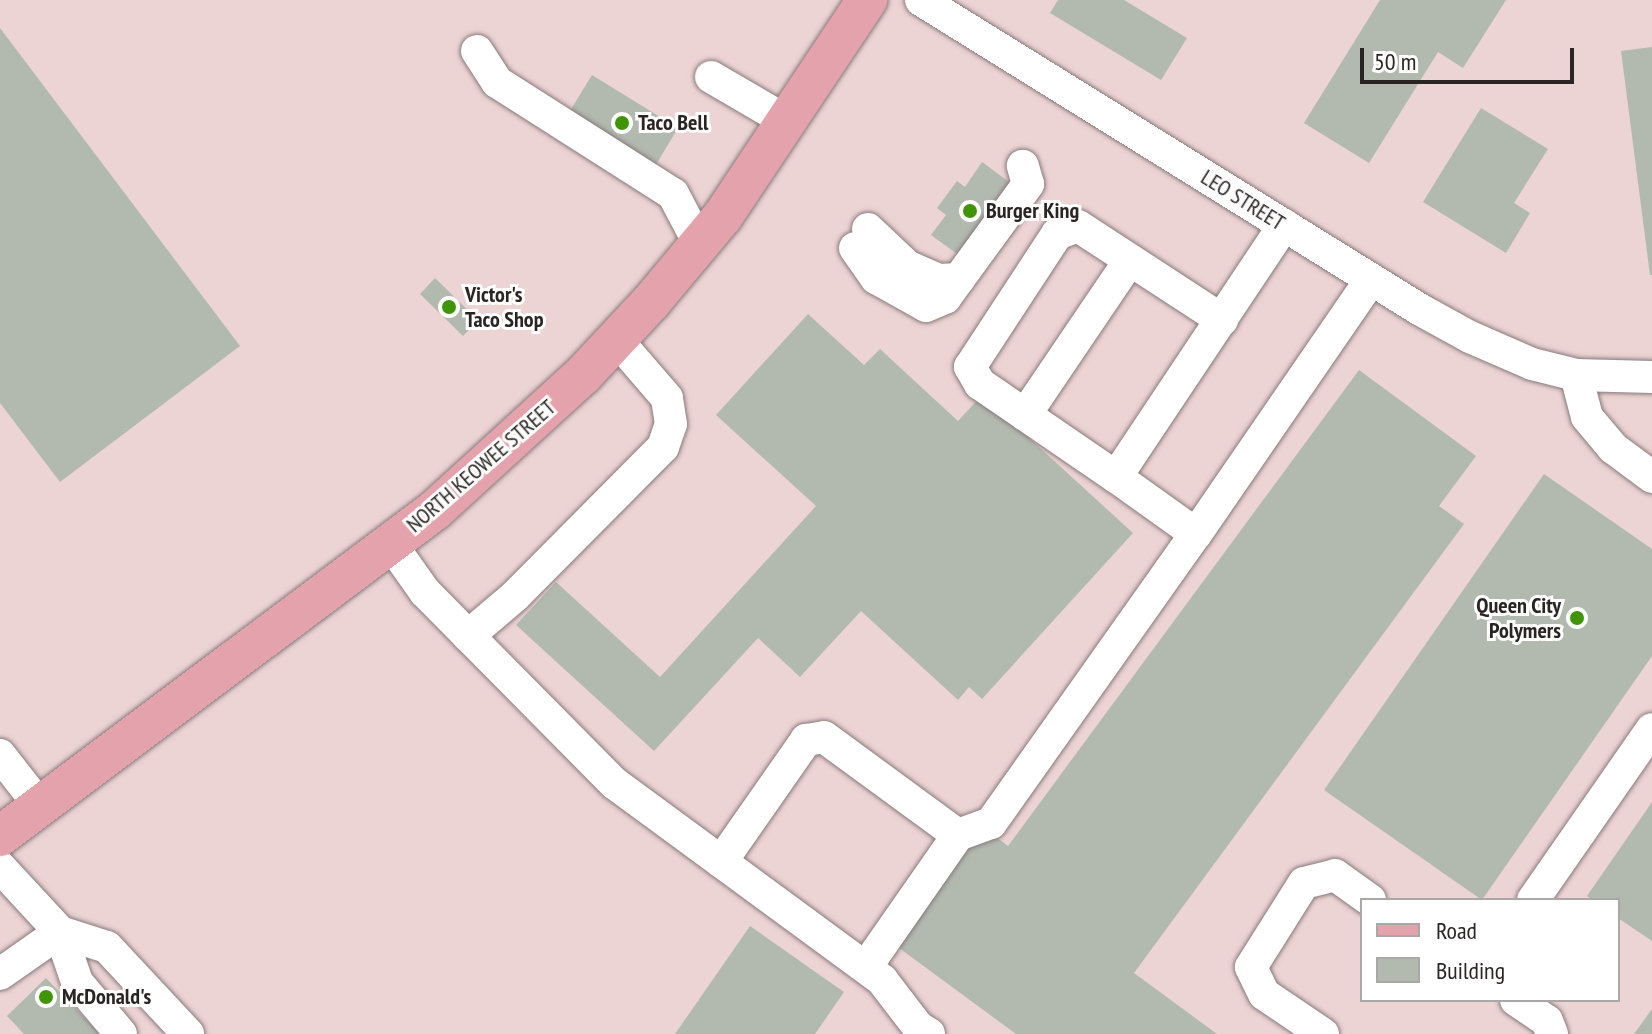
<!DOCTYPE html>
<html>
<head>
<meta charset="utf-8">
<style>
	body { margin:0 }
	#map { position:relative; width:1652px; height:1034px; overflow:hidden; background:#f1e1e2; font-family:"PT Sans Narrow",sans-serif }
	div>[style] { position:absolute }
	.built>* { inset:0; background:#ecd3d4 }
	.building>* { inset:0; background:#b2bab0 }
	.roads { filter:drop-shadow(0 0 2px #887a7b) drop-shadow(0 0 2px #887a7b) }
	.minor>* { height:32px; margin:-16px; padding:0 16px; transform-origin:16px; border-radius:16px; background:#fff }
	.major>* { height:40px; margin:-20px; padding:0 20px; transform-origin:20px; border-radius:20px; background:#e4a3ac }
	.dots>* { width:22px; height:22px; translate:-50% -50%; box-sizing:border-box; border:4px solid #fff; border-radius:50% }
	span { translate:-50% -50%; white-space:nowrap; text-align:center; line-height:1.15; -webkit-text-stroke:6px #fff; paint-order:stroke }
	.poi-label { font-size:22px; color:#2a2424; font-weight:700 }
	.left { translate:0 -50%; text-align:left }
	.right { translate:-100% -50%; text-align:right }
	.street-label { font-size:22px; color:#2a2424 }
	.legend { position:absolute; left:1360px; top:898px; width:260px; height:104px; box-sizing:border-box; background:#fff; border:2px solid #aaa7a7; margin:0; padding:10px 14px; list-style:none; font-size:24px; color:#2a2424 }
	.legend li { display:flex; align-items:center; gap:16px; height:40px }
	.legend b { width:40px; border:2px solid #aaa7a7 }
	.scale { position:absolute; left:1360px; top:48px; width:214px; height:36px; box-sizing:border-box; border:4px solid #2a2424; border-top:0; padding-left:10px; font-size:24px; line-height:28px; white-space:nowrap; color:#2a2424; -webkit-text-stroke:6px #fff; paint-order:stroke }
</style>
</head>
<body>
<div id="map">
	<div class="built">
		<div style="clip-path:polygon(evenodd,0 0,1652px 0,1652px 1034px,0 1034px,0 0,1362px 900px,1618px 900px,1618px 1000px,1362px 1000px,1362px 900px)"></div>
	</div>
	<div class="building">
		<div style="clip-path:polygon(1058px 0,1124px 0,1187px 38px,1161px 80px,1050px 13px)"></div>
		<div style="clip-path:polygon(1380px 0,1506px 0,1463px 68px,1438px 52px,1369px 163px,1304px 123px)"></div>
		<div style="clip-path:polygon(0 28px,240px 346px,60px 482px,0 403px)"></div>
		<div style="clip-path:polygon(1652px 47px,1652px 275px,1650px 275px,1621px 51px)"></div>
		<div style="clip-path:polygon(592px 75px,678px 128px,651px 173px,565px 119px)"></div>
		<div style="clip-path:polygon(1481px 108px,1548px 149px,1514px 203px,1530px 213px,1506px 253px,1423px 202px)"></div>
		<div style="clip-path:polygon(982px 162px,1016px 187px,964px 259px,931px 235px,946px 215px,937px 208px,957px 181px,965px 187px)"></div>
		<div style="clip-path:polygon(435px 278px,478px 320px,463px 336px,420px 294px)"></div>
		<div style="clip-path:polygon(808px 314px,864px 365px,880px 349px,958px 421px,982px 395px,1133px 533px,982px 699px,969px 687px,958px 700px,861px 611px,800px 677px,758px 638px,654px 751px,516px 625px,556px 582px,660px 677px,816px 506px,716px 415px)"></div>
		<div style="clip-path:polygon(1359px 370px,1476px 456px,1439px 506px,1464px 524px,1134px 973px,1217px 1034px,1016px 1034px,895px 945px,982px 826px,1008px 846px)"></div>
		<div style="clip-path:polygon(1544px 474px,1652px 549px,1652px 656px,1482px 900px,1324px 790px)"></div>
		<div style="clip-path:polygon(1652px 802px,1652px 941px,1618px 918px,1618px 900px,1593px 900px,1587px 896px)"></div>
		<div style="clip-path:polygon(750px 926px,844px 992px,815px 1034px,675px 1034px)"></div>
		<div style="clip-path:polygon(46px 978px,100px 1034px,24px 1034px,7px 1016px)"></div>
		<div style="clip-path:polygon(1652px 1009px,1652px 1034px,1634px 1034px)"></div>
	</div>
	<div class="roads">
		<div class="minor">
			<div style="left:921px;top:0;width:586px;rotate:31.82deg"></div>
			<div style="left:1419px;top:309px;width:58px;rotate:28.8deg"></div>
			<div style="left:1470px;top:337px;width:68px;rotate:23.5deg"></div>
			<div style="left:1532px;top:364px;width:45px;rotate:14deg"></div>
			<div style="left:1576px;top:375px;width:76px;rotate:1.5deg"></div>
			<div style="left:477px;top:51px;width:37px;rotate:57deg"></div>
			<div style="left:497px;top:82px;width:209px;rotate:32.5deg"></div>
			<div style="left:673px;top:194px;width:58px;rotate:62.1deg"></div>
			<div style="left:711px;top:77px;width:86px;rotate:30.2deg"></div>
			<div style="left:868px;top:229px;width:54px;rotate:43.5deg"></div>
			<div style="left:907px;top:266px;width:35px;rotate:24deg"></div>
			<div style="left:939px;top:280px;width:20px;rotate:-3deg"></div>
			<div style="left:855px;top:248px;width:37px;rotate:55deg"></div>
			<div style="left:876px;top:278px;width:57px;rotate:29.2deg"></div>
			<div style="left:926px;top:306px;width:21px;rotate:-23deg"></div>
			<div style="left:945px;top:298px;width:141px;rotate:-53.9deg"></div>
			<div style="left:1028px;top:184px;width:19px;rotate:-106deg"></div>
			<div style="left:1576px;top:375px;width:43px;rotate:75.3deg"></div>
			<div style="left:1587px;top:417px;width:40px;rotate:50deg"></div>
			<div style="left:1613px;top:448px;width:49px;rotate:36.6deg"></div>
			<div style="left:1025px;top:415px;width:187px;rotate:-55.9deg"></div>
			<div style="left:1116px;top:477px;width:165px;rotate:-145.6deg"></div>
			<div style="left:980px;top:384px;width:20px;rotate:-120deg"></div>
			<div style="left:970px;top:367px;width:159px;rotate:-56.8deg"></div>
			<div style="left:1057px;top:234px;width:22px;rotate:-21deg"></div>
			<div style="left:1078px;top:226px;width:172px;rotate:33.1deg"></div>
			<div style="left:1196px;top:534px;width:309px;rotate:-55.5deg"></div>
			<div style="left:391px;top:544px;width:59px;rotate:54.7deg"></div>
			<div style="left:425px;top:592px;width:269px;rotate:45.3deg"></div>
			<div style="left:614px;top:783px;width:333px;rotate:36.3deg"></div>
			<div style="left:882px;top:980px;width:59px;rotate:52.5deg"></div>
			<div style="left:918px;top:1027px;width:13px;rotate:32deg"></div>
			<div style="left:468px;top:636px;width:62px;rotate:-40.4deg"></div>
			<div style="left:515px;top:596px;width:210px;rotate:-45.2deg"></div>
			<div style="left:663px;top:447px;width:24px;rotate:-71deg"></div>
			<div style="left:671px;top:424px;width:26px;rotate:-99deg"></div>
			<div style="left:667px;top:398px;width:78px;rotate:-130.8deg"></div>
			<div style="left:0;top:755px;width:63px;rotate:52deg"></div>
			<div style="left:721px;top:862px;width:149px;rotate:-55.1deg"></div>
			<div style="left:806px;top:740px;width:18px;rotate:-9deg"></div>
			<div style="left:824px;top:737px;width:166px;rotate:36.2deg"></div>
			<div style="left:0;top:867px;width:88px;rotate:47.3deg"></div>
			<div style="left:60px;top:932px;width:49px;rotate:17.7deg"></div>
			<div style="left:107px;top:947px;width:119px;rotate:47deg"></div>
			<div style="left:1533px;top:900px;width:208px;rotate:-55.2deg"></div>
			<div style="left:866px;top:967px;width:161px;rotate:-55.1deg"></div>
			<div style="left:958px;top:835px;width:35px;rotate:-20deg"></div>
			<div style="left:991px;top:823px;width:354px;rotate:-54.7deg"></div>
			<div style="left:1196px;top:534px;width:98px;rotate:-144.5deg"></div>
			<div style="left:1116px;top:477px;width:303px;rotate:-56.3deg"></div>
			<div style="left:0;top:974px;width:73px;rotate:-35deg"></div>
			<div style="left:60px;top:932px;width:53px;rotate:71.2deg"></div>
			<div style="left:77px;top:982px;width:68px;rotate:49.8deg"></div>
			<div style="left:1516px;top:1000px;width:37px;rotate:34deg"></div>
			<div style="left:1547px;top:1021px;width:14px;rotate:69deg"></div>
			<div style="left:1323px;top:1034px;width:71px;rotate:-145.9deg"></div>
			<div style="left:1264px;top:994px;width:30px;rotate:-116deg"></div>
			<div style="left:1251px;top:967px;width:99px;rotate:-57.8deg"></div>
			<div style="left:1304px;top:883px;width:32px;rotate:-14deg"></div>
			<div style="left:1335px;top:875px;width:43px;rotate:35.5deg"></div>
		</div>
		<div class="major">
			<div style="left:0;top:836px;width:544px;rotate:-36.85deg"></div>
			<div style="left:435px;top:510px;width:199px;rotate:-42.4deg"></div>
			<div style="left:582px;top:376px;width:101px;rotate:-47deg"></div>
			<div style="left:651px;top:302px;width:112px;rotate:-50.1deg"></div>
			<div style="left:723px;top:216px;width:260px;rotate:-56.3deg"></div>
		</div>
	</div>
	<div class="dots">
		<div style="left:622px;top:123px;background:#3f9506"></div>
		<div style="left:970px;top:211px;background:#3f9506"></div>
		<div style="left:449px;top:307px;background:#3f9506"></div>
		<div style="left:1577px;top:618px;background:#3f9506"></div>
		<div style="left:46px;top:997px;background:#3f9506"></div>
	</div>
	<div class="poi-label">
		<span class="left" style="left:638px;top:123px">Taco Bell</span>
		<span class="left" style="left:986px;top:211px">Burger King</span>
		<span class="left" style="left:465px;top:307px">Victor's<br>Taco Shop</span>
		<span class="right" style="left:1561px;top:618px">Queen City<br>Polymers</span>
		<span class="left" style="left:62px;top:997px">McDonald's</span>
	</div>
	<div class="street-label">
		<span style="left:1243px;top:200px;rotate:32deg">LEO STREET</span>
		<span style="left:481px;top:466px;rotate:-41deg">NORTH KEOWEE STREET</span>
	</div>
	<ul class="legend">
	<li><b style="height:10px;background:#e4a3ac"></b>Road</li>
	<li><b style="height:22px;background:#b2bab0"></b>Building</li>
	</ul>
	<div class="scale">50 m</div>
</div>
</body>
</html>
